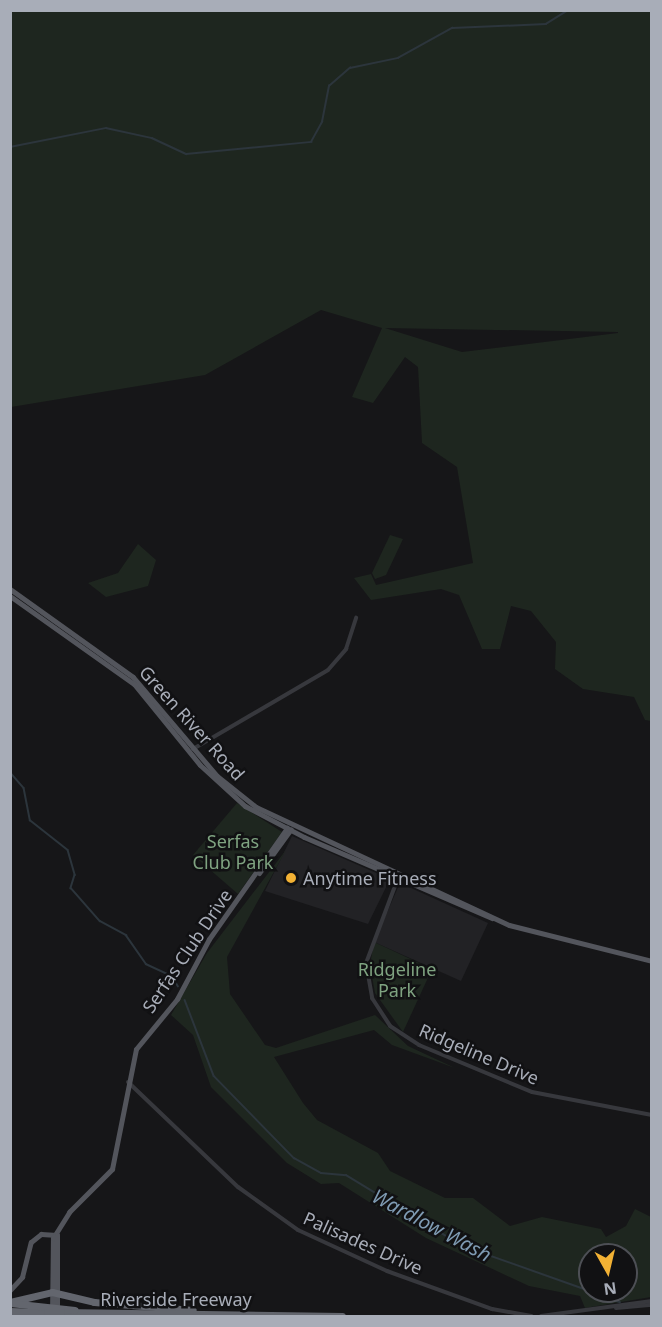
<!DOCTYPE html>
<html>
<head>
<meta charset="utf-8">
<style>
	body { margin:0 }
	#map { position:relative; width:662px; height:1327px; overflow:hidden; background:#161618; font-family:"Noto Sans",sans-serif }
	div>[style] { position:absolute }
	.built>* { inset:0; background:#222225 }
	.green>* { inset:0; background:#1e261f }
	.stream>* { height:1.5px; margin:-0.75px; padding:0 0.75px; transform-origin:0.75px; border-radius:0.75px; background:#2c353c }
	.minor>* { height:4px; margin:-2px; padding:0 2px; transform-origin:2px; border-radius:2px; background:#37383d }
	.major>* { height:5px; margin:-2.5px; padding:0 2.5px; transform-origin:2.5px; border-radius:2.5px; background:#53555c }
	.highway>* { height:7px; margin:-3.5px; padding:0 3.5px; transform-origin:3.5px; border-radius:3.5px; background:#63666e }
	.highway-bridge>* { height:7px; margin:-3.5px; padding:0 3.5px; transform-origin:3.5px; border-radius:3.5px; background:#63666e }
	.dots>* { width:16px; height:16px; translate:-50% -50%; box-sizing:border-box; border:3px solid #111113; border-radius:50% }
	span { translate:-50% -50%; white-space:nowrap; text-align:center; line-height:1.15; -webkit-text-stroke:5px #111113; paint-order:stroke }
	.street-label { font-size:18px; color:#a8adb8 }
	.park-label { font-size:18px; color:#7fa381 }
	.poi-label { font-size:18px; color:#a8adb8 }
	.left { translate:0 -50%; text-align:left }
	.water-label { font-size:20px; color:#7f9bb3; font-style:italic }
	.frame { position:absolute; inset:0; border:12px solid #a8adb8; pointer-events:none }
	.north { position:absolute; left:578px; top:1243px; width:60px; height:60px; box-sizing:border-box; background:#111113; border:2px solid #4d4f55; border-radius:50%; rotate:172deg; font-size:16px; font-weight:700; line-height:24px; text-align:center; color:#a8adb8 }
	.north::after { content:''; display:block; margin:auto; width:21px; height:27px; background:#f2b134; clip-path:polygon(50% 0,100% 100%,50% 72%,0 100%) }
</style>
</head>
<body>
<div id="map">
	<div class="built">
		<div style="clip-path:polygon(292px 836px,390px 879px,368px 924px,265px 891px)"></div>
		<div style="clip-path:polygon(400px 883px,488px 923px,461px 981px,374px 942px)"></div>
	</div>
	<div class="green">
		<div style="clip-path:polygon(evenodd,10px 11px,651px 11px,651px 721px,645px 720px,634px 697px,583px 689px,555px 669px,556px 642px,531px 611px,511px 606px,500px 649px,482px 649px,459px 595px,441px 589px,371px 600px,354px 578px,371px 574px,376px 585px,473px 563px,457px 467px,422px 443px,418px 367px,405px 357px,373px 403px,352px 397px,382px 328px,321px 310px,205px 375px,11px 407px,10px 11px,385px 328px,618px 332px,618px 333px,462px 352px,385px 328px)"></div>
		<div style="clip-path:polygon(390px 535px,403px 539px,386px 575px,375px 579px,372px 573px)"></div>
		<div style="clip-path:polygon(138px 544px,156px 560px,148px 586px,106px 597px,88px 583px,118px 573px)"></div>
		<div style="clip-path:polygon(237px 803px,282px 832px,238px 894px,193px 855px)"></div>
		<div style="clip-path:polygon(evenodd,286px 850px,227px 957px,230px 994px,265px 1045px,276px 1048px,375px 1015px,408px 1046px,455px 1068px,392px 1045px,374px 1030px,274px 1057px,303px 1103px,317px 1120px,378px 1153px,390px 1171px,445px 1198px,473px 1198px,510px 1226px,542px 1217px,601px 1229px,606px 1237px,626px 1226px,635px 1209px,651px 1217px,651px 1297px,585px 1308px,580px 1296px,529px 1286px,426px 1238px,339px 1183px,321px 1184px,287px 1163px,211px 1087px,193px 1035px,171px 1015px,207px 953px,286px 850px,590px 1255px,626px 1255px,626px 1291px,590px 1291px,590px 1255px)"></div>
		<div style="clip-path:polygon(374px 942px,432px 969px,403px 1032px,375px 993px,370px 965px)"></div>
	</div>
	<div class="stream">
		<div style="left:10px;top:147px;width:98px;rotate:-11.2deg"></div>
		<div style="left:106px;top:128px;width:47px;rotate:12.3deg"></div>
		<div style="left:152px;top:138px;width:38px;rotate:25deg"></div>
		<div style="left:186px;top:154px;width:126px;rotate:-5.5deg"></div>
		<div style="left:311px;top:142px;width:23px;rotate:-61deg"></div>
		<div style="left:322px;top:122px;width:37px;rotate:-79deg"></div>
		<div style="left:329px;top:86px;width:28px;rotate:-41deg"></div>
		<div style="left:350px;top:68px;width:49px;rotate:-11.8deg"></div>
		<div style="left:398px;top:58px;width:62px;rotate:-29.1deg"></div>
		<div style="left:452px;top:28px;width:94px;rotate:-2.4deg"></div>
		<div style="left:546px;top:24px;width:26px;rotate:-32deg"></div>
		<div style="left:10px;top:772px;width:21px;rotate:49deg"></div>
		<div style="left:24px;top:788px;width:33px;rotate:79deg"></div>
		<div style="left:30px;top:820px;width:48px;rotate:38.3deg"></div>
		<div style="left:68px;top:850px;width:26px;rotate:74deg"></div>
		<div style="left:75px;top:875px;width:14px;rotate:107deg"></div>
		<div style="left:71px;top:888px;width:44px;rotate:48.7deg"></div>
		<div style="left:100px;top:921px;width:30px;rotate:28deg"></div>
		<div style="left:126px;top:935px;width:35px;rotate:55deg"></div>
		<div style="left:146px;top:964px;width:29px;rotate:25deg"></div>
		<div style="left:172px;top:976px;width:12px;rotate:59deg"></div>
		<div style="left:185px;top:1000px;width:81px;rotate:69.1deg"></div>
		<div style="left:214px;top:1076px;width:115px;rotate:45.7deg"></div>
		<div style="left:294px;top:1158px;width:31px;rotate:29deg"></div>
		<div style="left:321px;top:1173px;width:25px;rotate:5deg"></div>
		<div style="left:346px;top:1175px;width:137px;rotate:31.3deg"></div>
		<div style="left:463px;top:1246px;width:135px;rotate:19.5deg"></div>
		<div style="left:591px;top:1291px;width:31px;rotate:21deg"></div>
	</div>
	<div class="minor">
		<div style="left:193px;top:749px;width:156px;rotate:-30.3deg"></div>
		<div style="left:328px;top:670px;width:28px;rotate:-49deg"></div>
		<div style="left:346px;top:649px;width:33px;rotate:-72deg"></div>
		<div style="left:398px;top:878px;width:91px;rotate:110.6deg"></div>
		<div style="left:366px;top:963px;width:36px;rotate:80deg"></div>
		<div style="left:372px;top:998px;width:33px;rotate:57deg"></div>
		<div style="left:390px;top:1026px;width:35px;rotate:33deg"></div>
		<div style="left:419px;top:1045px;width:122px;rotate:22.6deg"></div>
		<div style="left:532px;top:1092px;width:122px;rotate:10.9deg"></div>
		<div style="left:128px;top:1082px;width:152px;rotate:43.7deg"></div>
		<div style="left:238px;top:1187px;width:74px;rotate:35.6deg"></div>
		<div style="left:298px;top:1230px;width:98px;rotate:24.7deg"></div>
		<div style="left:387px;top:1271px;width:112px;rotate:19.9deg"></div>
		<div style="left:492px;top:1309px;width:40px;rotate:10deg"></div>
		<div style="left:616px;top:1308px;width:36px;rotate:-5deg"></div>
		<div style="left:541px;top:1316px;width:112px;rotate:-7.7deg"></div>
	</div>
	<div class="major">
		<div style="left:10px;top:589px;width:151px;rotate:35.6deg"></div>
		<div style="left:133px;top:677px;width:130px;rotate:49.7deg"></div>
		<div style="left:217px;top:776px;width:50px;rotate:38.5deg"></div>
		<div style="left:256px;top:807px;width:279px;rotate:25deg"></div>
		<div style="left:509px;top:925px;width:147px;rotate:14.1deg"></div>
		<div style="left:10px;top:596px;width:152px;rotate:35.4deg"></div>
		<div style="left:134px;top:684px;width:104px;rotate:50.8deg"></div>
		<div style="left:200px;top:765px;width:61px;rotate:42.3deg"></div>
		<div style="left:245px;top:806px;width:67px;rotate:27.7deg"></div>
		<div style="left:304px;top:837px;width:205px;rotate:23.3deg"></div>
		<div style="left:259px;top:873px;width:54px;rotate:-54deg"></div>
		<div style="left:10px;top:1290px;width:18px;rotate:-47deg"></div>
		<div style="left:22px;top:1277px;width:36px;rotate:-76deg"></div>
		<div style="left:31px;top:1242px;width:13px;rotate:-39deg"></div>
		<div style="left:41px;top:1234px;width:16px;rotate:4deg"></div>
		<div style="left:52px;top:1316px;width:78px;rotate:-89.3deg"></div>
		<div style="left:53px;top:1238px;width:31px;rotate:-58deg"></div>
		<div style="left:69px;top:1212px;width:61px;rotate:-45deg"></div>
		<div style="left:112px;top:1169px;width:122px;rotate:-78.7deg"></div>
		<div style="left:136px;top:1049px;width:65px;rotate:-50.6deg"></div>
		<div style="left:177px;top:999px;width:68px;rotate:-61.9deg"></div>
		<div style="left:209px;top:939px;width:136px;rotate:-54.9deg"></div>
		<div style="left:57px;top:1316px;width:81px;rotate:-90deg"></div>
	</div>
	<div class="highway">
		<div style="left:10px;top:1302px;width:43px;rotate:-13.4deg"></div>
		<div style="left:52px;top:1292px;width:43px;rotate:13.4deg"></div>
		<div style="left:94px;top:1302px;width:99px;rotate:4.6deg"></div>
		<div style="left:10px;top:1311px;width:37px;rotate:2deg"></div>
		<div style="left:61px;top:1312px;width:281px;rotate:0.8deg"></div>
	</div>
	<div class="highway-bridge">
		<div style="left:10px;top:1303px;width:65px;rotate:6.1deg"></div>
		<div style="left:47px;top:1312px;width:14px"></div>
	</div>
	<div class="dots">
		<div style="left:291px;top:878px;background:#f2b134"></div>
	</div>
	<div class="street-label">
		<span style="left:192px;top:723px;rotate:48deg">Green River Road</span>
		<span style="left:187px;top:951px;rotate:-56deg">Serfas Club Drive</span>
		<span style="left:479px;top:1054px;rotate:23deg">Ridgeline Drive</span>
		<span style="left:363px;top:1243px;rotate:24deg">Palisades Drive</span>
		<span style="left:176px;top:1299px">Riverside Freeway</span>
	</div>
	<div class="park-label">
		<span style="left:233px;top:852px">Serfas<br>Club Park</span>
		<span style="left:397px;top:980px">Ridgeline<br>Park</span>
	</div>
	<div class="poi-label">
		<span class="left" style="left:303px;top:878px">Anytime Fitness</span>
	</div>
	<div class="water-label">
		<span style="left:432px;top:1225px;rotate:28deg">Wardlow Wash</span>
	</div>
	<div class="frame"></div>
	<div class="north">N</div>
</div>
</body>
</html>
